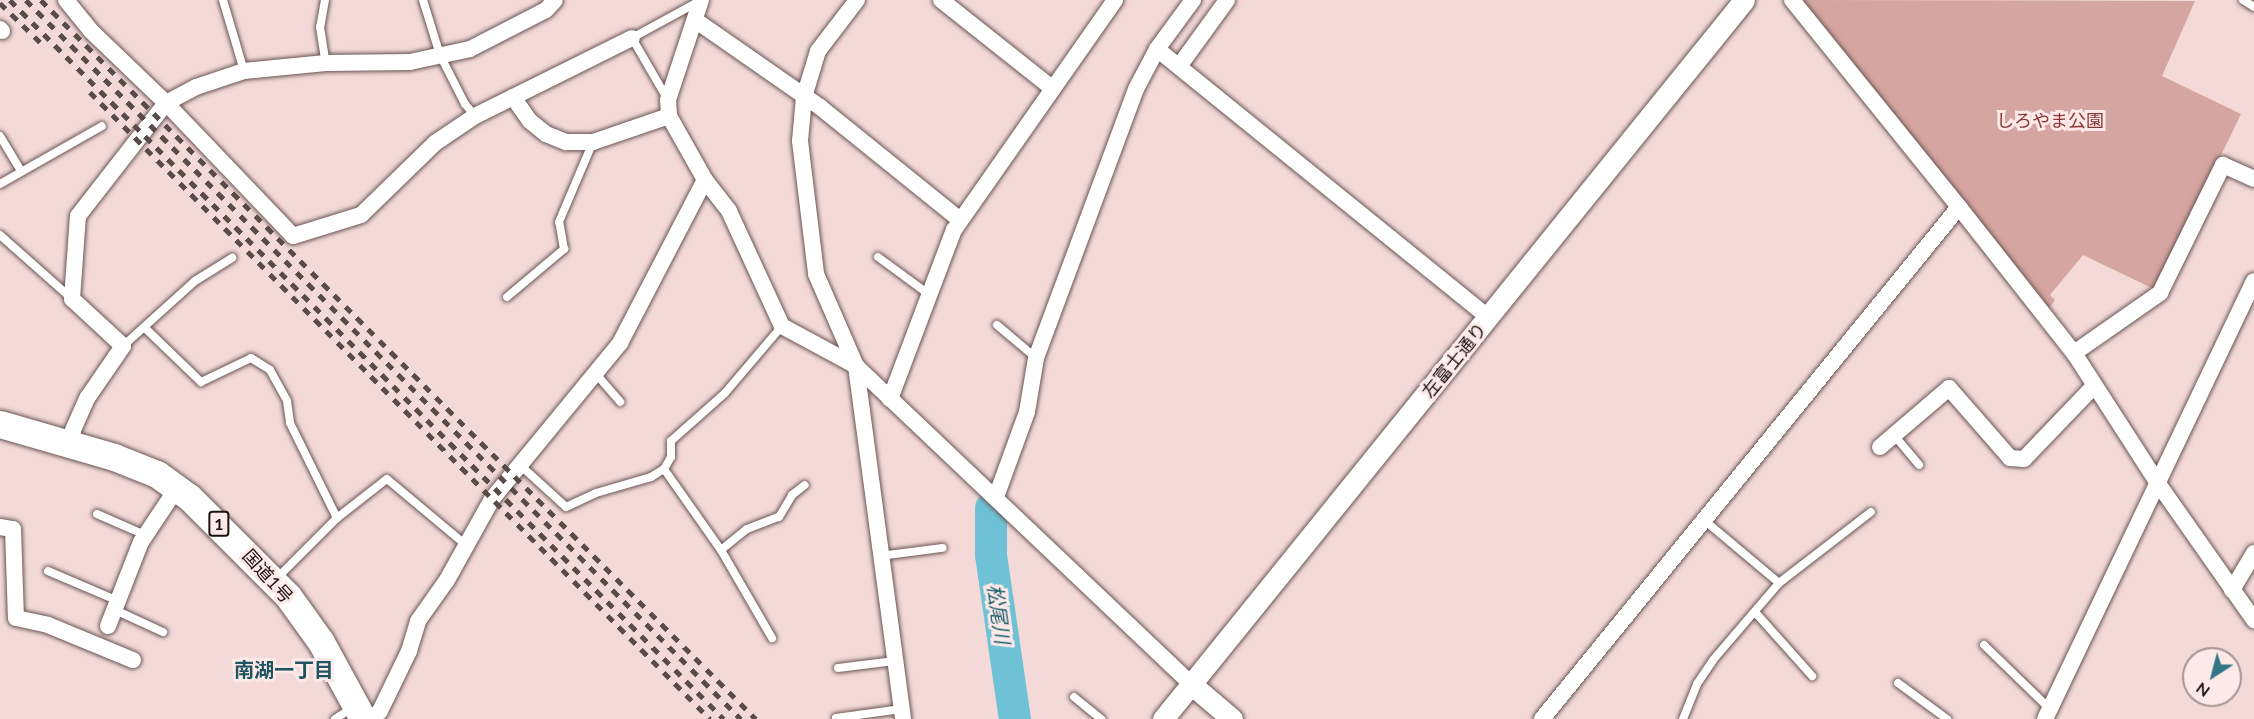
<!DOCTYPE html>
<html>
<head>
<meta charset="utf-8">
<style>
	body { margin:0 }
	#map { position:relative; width:2254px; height:719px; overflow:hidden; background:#f3dad8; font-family:Lato,"Noto Sans JP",sans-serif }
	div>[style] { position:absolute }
	.green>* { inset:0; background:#d5a5a1 }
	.river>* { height:32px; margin:-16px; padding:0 16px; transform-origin:16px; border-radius:16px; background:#6fc2d6 }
	.roads { filter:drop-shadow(0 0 2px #6a5554) drop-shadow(0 0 2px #6a5554) }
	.service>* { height:8px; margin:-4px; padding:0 4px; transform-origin:4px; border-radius:4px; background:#fff }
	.minor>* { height:16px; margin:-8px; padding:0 8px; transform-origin:8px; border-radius:8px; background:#fff }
	.tertiary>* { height:21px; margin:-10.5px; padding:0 10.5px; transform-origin:10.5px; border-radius:10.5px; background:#fff }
	.trunk>* { height:27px; margin:-13.5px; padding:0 13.5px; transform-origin:13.5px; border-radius:13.5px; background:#fff }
	.rail>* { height:4.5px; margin-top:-2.25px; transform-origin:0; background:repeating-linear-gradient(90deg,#584b4a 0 8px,transparent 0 16px) }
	span { translate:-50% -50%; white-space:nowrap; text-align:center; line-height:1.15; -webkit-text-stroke:6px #fde9e7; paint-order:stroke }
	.shield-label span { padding:2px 4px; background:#fde9e7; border:2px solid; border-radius:4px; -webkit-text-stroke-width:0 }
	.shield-label { font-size:16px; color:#1b1312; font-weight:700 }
	.park-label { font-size:18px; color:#883434 }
	.street-label { font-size:18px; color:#1b1312 }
	.water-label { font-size:20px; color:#165c6a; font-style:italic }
	.neighbourhood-label { font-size:20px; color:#1d5460; font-weight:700 }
	.north { position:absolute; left:2182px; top:647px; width:60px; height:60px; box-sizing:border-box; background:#fde9e7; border:2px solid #a39392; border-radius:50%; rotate:216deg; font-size:16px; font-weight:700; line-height:24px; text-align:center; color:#1b1312 }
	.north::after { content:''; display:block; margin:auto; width:21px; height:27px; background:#337786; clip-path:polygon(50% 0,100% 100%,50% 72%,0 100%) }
</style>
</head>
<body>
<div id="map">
	<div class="green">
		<div style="clip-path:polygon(1803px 0,2195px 1px,2162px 76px,2241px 114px,2156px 290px,2083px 255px,2050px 295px,2055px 300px,2048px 310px)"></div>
	</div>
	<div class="river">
		<div style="left:991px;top:508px;width:47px;rotate:90deg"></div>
		<div style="left:991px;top:555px;width:166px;rotate:81.7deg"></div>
	</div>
	<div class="roads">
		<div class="service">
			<div style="left:223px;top:0;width:74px;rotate:73.5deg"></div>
			<div style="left:325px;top:0;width:27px;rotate:100deg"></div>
			<div style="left:320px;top:27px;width:36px;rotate:81deg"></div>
			<div style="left:423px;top:0;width:58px;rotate:72.8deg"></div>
			<div style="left:440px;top:55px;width:55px;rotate:63deg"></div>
			<div style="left:465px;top:104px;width:16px;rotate:50deg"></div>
			<div style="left:2243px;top:0;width:13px;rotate:32deg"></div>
			<div style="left:668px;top:100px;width:72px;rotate:-120.1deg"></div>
			<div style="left:632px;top:38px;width:75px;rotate:-28.6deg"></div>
			<div style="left:0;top:136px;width:41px;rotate:59deg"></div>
			<div style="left:0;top:184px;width:117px;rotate:-29.6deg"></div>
			<div style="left:0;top:235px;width:95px;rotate:41.6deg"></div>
			<div style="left:878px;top:257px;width:64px;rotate:36.2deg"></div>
			<div style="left:507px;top:297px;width:75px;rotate:-40.1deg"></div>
			<div style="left:564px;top:249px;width:27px;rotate:-100deg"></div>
			<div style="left:559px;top:222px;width:87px;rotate:-67deg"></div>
			<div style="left:997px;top:325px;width:51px;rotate:40.2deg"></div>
			<div style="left:145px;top:328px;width:78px;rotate:44deg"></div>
			<div style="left:201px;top:382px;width:55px;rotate:-25.6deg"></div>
			<div style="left:251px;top:358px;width:22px;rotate:32deg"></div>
			<div style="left:270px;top:370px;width:35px;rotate:61deg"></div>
			<div style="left:287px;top:401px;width:22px;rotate:82deg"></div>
			<div style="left:290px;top:423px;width:106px;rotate:63.7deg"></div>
			<div style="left:123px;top:346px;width:97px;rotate:-42.1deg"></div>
			<div style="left:195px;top:281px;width:44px;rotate:-31.9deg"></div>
			<div style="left:596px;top:374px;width:37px;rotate:49deg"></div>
			<div style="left:1894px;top:435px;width:39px;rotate:50deg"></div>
			<div style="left:520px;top:465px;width:62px;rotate:42.4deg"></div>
			<div style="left:566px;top:507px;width:33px;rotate:-25deg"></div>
			<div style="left:596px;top:493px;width:57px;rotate:-16.2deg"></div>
			<div style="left:651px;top:477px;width:15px;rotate:-32deg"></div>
			<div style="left:664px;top:469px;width:14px;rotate:-60deg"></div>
			<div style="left:671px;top:457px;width:16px;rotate:-90deg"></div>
			<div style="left:671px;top:441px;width:72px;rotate:-41.6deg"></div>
			<div style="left:725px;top:393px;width:88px;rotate:-49.6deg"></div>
			<div style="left:664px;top:469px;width:99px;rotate:54.9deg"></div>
			<div style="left:721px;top:550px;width:102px;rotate:59.9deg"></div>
			<div style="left:97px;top:514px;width:52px;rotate:23.6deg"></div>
			<div style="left:1704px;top:520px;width:98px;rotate:40deg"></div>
			<div style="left:721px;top:550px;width:33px;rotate:-39deg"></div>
			<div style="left:747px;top:529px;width:34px;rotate:-21deg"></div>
			<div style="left:779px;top:517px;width:26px;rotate:-59deg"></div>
			<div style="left:792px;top:495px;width:16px;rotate:-38deg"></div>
			<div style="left:880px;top:556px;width:63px;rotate:-7.4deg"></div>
			<div style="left:48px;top:571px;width:76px;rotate:23.2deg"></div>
			<div style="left:277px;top:578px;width:85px;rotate:-45deg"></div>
			<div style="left:337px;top:518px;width:63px;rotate:-38deg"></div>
			<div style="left:387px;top:479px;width:104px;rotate:39.9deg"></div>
			<div style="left:115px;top:610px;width:53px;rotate:24.6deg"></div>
			<div style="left:1755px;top:612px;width:86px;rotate:48.3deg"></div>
			<div style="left:1984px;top:645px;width:91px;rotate:44.1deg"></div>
			<div style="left:838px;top:668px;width:57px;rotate:-7deg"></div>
			<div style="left:1898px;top:683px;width:61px;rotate:36.3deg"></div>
			<div style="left:1074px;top:697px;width:35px;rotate:39deg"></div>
			<div style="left:836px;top:718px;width:66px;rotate:-7.9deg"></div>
			<div style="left:335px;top:719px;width:20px;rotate:-33deg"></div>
			<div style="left:1683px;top:719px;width:38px;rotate:-68deg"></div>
			<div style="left:1697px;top:684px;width:29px;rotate:-56deg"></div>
			<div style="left:1713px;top:660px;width:101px;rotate:-49.4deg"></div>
			<div style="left:1779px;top:583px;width:116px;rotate:-37.7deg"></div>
		</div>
		<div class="minor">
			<div style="left:66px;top:0;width:38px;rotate:51deg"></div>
			<div style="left:90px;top:30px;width:105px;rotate:43.8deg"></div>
			<div style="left:166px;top:103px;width:184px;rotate:46.3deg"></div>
			<div style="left:293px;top:236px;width:71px;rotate:-17.2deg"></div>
			<div style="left:361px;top:215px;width:103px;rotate:-44.2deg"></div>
			<div style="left:435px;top:143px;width:48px;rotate:-34deg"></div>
			<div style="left:475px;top:116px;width:175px;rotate:-26.4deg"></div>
			<div style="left:701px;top:0;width:105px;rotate:108.3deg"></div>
			<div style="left:668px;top:100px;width:16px;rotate:86deg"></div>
			<div style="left:669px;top:116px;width:73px;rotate:60.6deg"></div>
			<div style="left:705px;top:180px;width:39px;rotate:52deg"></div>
			<div style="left:729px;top:211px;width:127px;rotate:65.3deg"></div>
			<div style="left:782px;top:326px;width:84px;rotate:28.4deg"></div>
			<div style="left:856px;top:366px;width:462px;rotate:43.5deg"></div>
			<div style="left:857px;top:0;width:64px;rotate:127.4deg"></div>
			<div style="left:818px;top:51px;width:48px;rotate:106.9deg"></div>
			<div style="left:804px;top:97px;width:44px;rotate:95.2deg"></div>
			<div style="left:800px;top:141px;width:134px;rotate:83.1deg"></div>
			<div style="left:816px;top:274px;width:100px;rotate:66.5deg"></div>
			<div style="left:856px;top:366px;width:356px;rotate:82.4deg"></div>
			<div style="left:941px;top:0;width:142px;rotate:38.4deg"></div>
			<div style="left:1792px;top:0;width:266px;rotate:51.1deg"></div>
			<div style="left:695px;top:20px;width:152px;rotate:34.8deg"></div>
			<div style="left:820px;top:107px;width:180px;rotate:38.9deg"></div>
			<div style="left:0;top:29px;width:3px;rotate:45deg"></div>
			<div style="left:1157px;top:49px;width:426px;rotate:39deg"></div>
			<div style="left:1180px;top:65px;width:80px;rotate:-54.1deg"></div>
			<div style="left:513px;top:97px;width:29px;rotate:55deg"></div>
			<div style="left:530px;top:121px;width:21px;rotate:39deg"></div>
			<div style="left:546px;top:134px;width:22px;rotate:22deg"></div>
			<div style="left:566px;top:142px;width:27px"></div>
			<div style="left:593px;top:142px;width:80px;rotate:-18.9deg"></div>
			<div style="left:2074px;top:353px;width:105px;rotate:-34.9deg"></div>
			<div style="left:2160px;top:293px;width:143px;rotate:-63.8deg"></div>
			<div style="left:2223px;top:165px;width:34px;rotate:24deg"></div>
			<div style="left:890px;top:399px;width:181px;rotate:-69.3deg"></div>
			<div style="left:954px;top:230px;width:281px;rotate:-55deg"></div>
			<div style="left:71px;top:445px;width:15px;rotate:-82deg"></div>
			<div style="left:73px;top:430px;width:36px;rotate:-66deg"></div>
			<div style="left:88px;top:397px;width:62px;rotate:-55.5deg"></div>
			<div style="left:123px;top:346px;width:69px;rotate:-137.3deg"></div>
			<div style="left:72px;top:299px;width:83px;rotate:-85.9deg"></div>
			<div style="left:78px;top:216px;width:143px;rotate:-52.1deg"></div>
			<div style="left:166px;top:103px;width:34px;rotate:-28deg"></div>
			<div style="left:196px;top:87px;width:51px;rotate:-18.4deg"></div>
			<div style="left:244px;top:71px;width:82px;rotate:-5.6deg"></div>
			<div style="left:326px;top:63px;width:84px;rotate:-0.7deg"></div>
			<div style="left:410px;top:62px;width:61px;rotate:-12.2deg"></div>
			<div style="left:470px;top:49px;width:85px;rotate:-27.2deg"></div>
			<div style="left:546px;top:10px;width:13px;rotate:-48deg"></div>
			<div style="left:1880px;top:447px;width:91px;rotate:-40.5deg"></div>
			<div style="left:1949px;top:388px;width:93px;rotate:48.9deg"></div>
			<div style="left:2010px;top:458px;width:14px;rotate:4deg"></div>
			<div style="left:2024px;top:459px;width:101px;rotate:-46.2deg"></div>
			<div style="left:996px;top:497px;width:90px;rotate:-70deg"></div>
			<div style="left:1027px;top:412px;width:55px;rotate:-80.5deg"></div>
			<div style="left:1036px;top:358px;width:287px;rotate:-69.6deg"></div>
			<div style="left:1136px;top:89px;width:45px;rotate:-62.3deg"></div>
			<div style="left:1157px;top:49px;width:61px;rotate:-53.7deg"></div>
			<div style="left:0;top:527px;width:13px;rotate:9deg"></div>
			<div style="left:13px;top:529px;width:89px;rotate:88.1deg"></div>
			<div style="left:16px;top:618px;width:33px;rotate:12deg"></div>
			<div style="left:48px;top:625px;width:92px;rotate:22.4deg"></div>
			<div style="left:2232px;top:590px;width:43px;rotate:-59.3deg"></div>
			<div style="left:108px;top:626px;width:90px;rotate:-68.6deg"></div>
			<div style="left:141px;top:542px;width:65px;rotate:-56.3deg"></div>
			<div style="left:372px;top:719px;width:11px;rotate:-45deg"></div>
			<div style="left:380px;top:711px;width:67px;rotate:-64.2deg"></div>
			<div style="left:409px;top:651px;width:31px;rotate:-73deg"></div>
			<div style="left:418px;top:621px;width:50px;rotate:-54.7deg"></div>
			<div style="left:447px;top:580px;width:93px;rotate:-60.9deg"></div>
			<div style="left:492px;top:499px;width:202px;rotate:-50.6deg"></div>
			<div style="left:620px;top:343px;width:184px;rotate:-62.5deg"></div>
			<div style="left:1542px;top:719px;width:660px;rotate:-50.84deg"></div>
			<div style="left:1959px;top:207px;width:186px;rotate:51.8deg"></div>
			<div style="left:2074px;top:353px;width:153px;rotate:57.2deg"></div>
			<div style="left:2157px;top:482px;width:169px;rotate:54.9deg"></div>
			<div style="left:2045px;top:719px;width:485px;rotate:-64.5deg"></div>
		</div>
		<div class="tertiary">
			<div style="left:1191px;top:684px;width:54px;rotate:40.5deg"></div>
			<div style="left:1163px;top:719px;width:924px;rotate:-51.06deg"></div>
		</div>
		<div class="trunk">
			<div style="left:0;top:424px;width:119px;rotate:16.1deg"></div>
			<div style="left:114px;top:457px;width:46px;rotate:21.6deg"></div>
			<div style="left:157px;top:474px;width:39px;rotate:36deg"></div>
			<div style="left:189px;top:497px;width:140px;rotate:45deg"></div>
			<div style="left:288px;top:596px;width:57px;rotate:54.3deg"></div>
			<div style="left:321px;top:642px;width:88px;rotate:61.4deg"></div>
		</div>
	</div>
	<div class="rail">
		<div style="left:10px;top:0;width:1013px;rotate:45.2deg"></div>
		<div style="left:26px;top:0;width:1014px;rotate:45.16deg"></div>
		<div style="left:41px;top:0;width:1014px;rotate:45.16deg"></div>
		<div style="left:0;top:3px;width:60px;rotate:44.3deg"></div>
		<div style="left:90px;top:92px;width:882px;rotate:45.32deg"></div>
	</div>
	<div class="shield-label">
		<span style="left:219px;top:524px">1</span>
	</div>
	<div class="park-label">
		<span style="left:2050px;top:120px">しろやま公園</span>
	</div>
	<div class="street-label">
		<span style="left:1454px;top:360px;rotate:-51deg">左富士通り</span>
		<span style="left:268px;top:576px;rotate:48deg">国道1号</span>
	</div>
	<div class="water-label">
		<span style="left:999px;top:614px;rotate:82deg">松尾川</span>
	</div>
	<div class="neighbourhood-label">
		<span style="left:284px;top:669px">南湖一丁目</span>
	</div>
	<div class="north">N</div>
</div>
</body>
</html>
